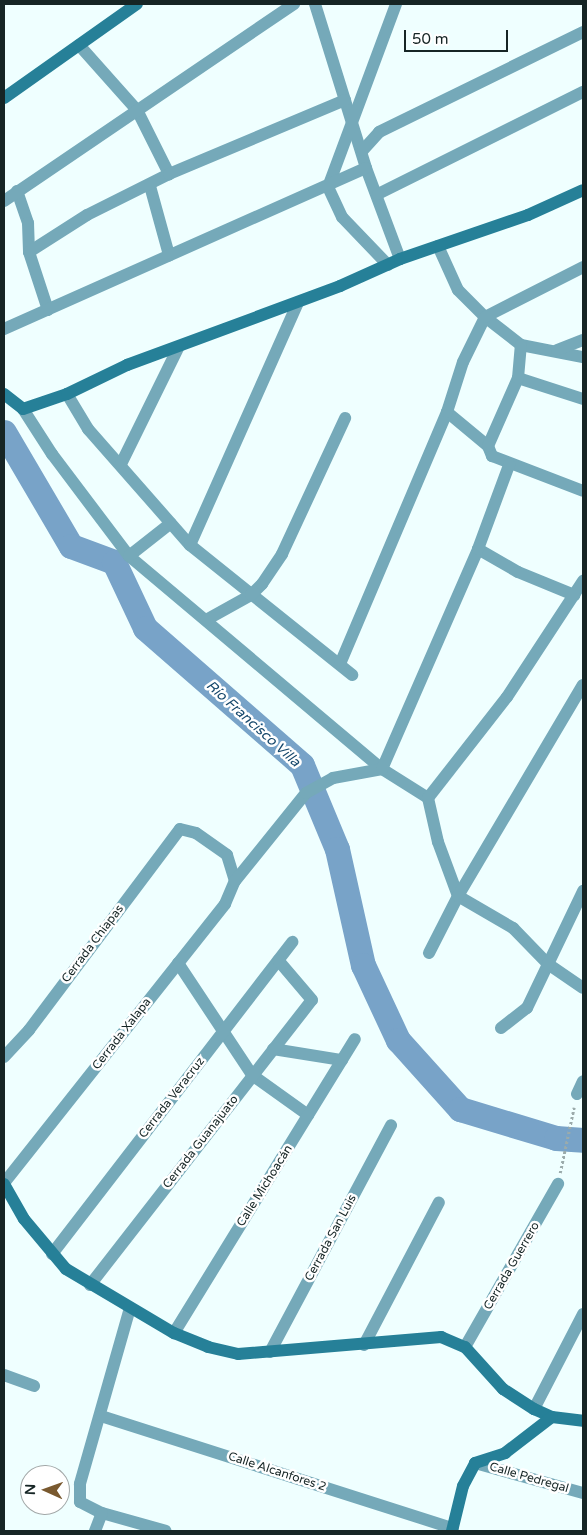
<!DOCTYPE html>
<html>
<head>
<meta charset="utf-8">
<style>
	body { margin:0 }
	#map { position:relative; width:587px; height:1535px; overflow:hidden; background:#efffff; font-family:"Varela Round",sans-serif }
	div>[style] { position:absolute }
	.river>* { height:25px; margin:-12.5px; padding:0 12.5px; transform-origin:12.5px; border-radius:12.5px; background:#78a3c8 }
	.path>* { height:2.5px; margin-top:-1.25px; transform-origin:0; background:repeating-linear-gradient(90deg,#9babab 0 2.5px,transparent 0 5px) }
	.street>* { height:12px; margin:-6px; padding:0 6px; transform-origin:6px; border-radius:6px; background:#75a9b9 }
	.secondary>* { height:12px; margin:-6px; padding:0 6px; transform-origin:6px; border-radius:6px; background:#268098 }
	span { translate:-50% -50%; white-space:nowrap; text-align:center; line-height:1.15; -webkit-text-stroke:5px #fff; paint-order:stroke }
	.street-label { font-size:12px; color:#162525 }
	.water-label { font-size:14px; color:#16486c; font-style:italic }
	.frame { position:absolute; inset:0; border:5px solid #162525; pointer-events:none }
	.north { position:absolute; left:20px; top:1465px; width:50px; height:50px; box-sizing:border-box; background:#fff; border:1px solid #a2a8a8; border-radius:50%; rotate:272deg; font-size:14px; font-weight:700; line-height:20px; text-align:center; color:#162525 }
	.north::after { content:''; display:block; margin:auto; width:18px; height:22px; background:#79592f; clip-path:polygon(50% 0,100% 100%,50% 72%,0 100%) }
	.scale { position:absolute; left:404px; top:30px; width:104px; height:22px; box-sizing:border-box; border:2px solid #162525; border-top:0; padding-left:6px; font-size:15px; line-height:18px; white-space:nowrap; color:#162525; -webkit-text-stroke:4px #fff; paint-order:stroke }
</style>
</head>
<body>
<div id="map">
	<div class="river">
		<div style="left:4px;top:432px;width:132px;rotate:59.6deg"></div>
		<div style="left:71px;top:546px;width:46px;rotate:20.4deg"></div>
		<div style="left:114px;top:562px;width:73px;rotate:64.8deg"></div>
		<div style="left:145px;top:628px;width:208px;rotate:41.1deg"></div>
		<div style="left:302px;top:765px;width:91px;rotate:67.4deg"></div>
		<div style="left:337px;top:849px;width:119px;rotate:77.4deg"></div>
		<div style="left:363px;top:965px;width:83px;rotate:65deg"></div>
		<div style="left:398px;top:1040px;width:93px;rotate:48.1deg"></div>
		<div style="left:460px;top:1109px;width:100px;rotate:16.8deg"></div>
		<div style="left:556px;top:1138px;width:27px;rotate:4deg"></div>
	</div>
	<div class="path">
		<div style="left:560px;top:1173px;width:67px;rotate:-78deg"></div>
	</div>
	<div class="street">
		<div style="left:315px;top:4px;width:172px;rotate:72.7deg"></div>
		<div style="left:366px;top:168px;width:97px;rotate:69.5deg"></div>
		<div style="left:79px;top:45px;width:87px;rotate:48.3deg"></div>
		<div style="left:137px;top:110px;width:72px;rotate:63.4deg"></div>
		<div style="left:363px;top:150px;width:24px;rotate:-48deg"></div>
		<div style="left:379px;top:132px;width:227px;rotate:-26.1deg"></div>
		<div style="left:150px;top:186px;width:72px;rotate:74.6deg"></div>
		<div style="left:17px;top:191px;width:34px;rotate:71deg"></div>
		<div style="left:28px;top:223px;width:29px;rotate:88deg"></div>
		<div style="left:29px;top:252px;width:61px;rotate:71.9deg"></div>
		<div style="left:378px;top:194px;width:229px;rotate:-26.5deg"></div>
		<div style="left:4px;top:201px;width:351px;rotate:-34.2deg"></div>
		<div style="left:438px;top:246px;width:48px;rotate:65.6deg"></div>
		<div style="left:458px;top:290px;width:38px;rotate:45deg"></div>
		<div style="left:485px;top:317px;width:46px;rotate:37.9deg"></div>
		<div style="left:521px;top:345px;width:63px;rotate:11deg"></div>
		<div style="left:29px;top:252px;width:69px;rotate:-32.5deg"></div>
		<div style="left:87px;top:215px;width:92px;rotate:-26.6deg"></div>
		<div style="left:169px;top:174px;width:191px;rotate:-22.8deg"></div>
		<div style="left:388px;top:265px;width:66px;rotate:-133.8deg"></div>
		<div style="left:342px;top:217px;width:33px;rotate:-115deg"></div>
		<div style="left:328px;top:187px;width:195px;rotate:-69.6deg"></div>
		<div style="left:4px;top:329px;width:396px;rotate:-24deg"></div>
		<div style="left:557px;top:350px;width:28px;rotate:-21deg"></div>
		<div style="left:518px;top:378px;width:68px;rotate:17.9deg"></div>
		<div style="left:67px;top:394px;width:41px;rotate:59deg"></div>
		<div style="left:88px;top:429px;width:154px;rotate:48.7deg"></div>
		<div style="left:190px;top:545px;width:208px;rotate:38.7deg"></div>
		<div style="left:23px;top:409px;width:54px;rotate:57.2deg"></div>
		<div style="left:52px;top:454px;width:128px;rotate:53deg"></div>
		<div style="left:129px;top:556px;width:331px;rotate:40.1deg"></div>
		<div style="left:382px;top:769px;width:54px;rotate:32.2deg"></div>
		<div style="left:428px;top:798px;width:45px;rotate:77.2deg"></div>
		<div style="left:438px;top:842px;width:58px;rotate:69.7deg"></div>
		<div style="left:458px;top:896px;width:64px;rotate:30.2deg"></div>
		<div style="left:513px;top:928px;width:50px;rotate:45.8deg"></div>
		<div style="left:548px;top:964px;width:42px;rotate:34.4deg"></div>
		<div style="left:447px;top:412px;width:53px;rotate:39.7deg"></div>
		<div style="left:488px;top:446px;width:11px;rotate:68deg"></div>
		<div style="left:492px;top:456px;width:97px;rotate:21deg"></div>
		<div style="left:488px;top:446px;width:74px;rotate:-66.2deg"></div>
		<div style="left:518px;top:378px;width:33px;rotate:-85deg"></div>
		<div style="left:121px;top:464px;width:129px;rotate:-63.8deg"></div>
		<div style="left:190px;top:545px;width:266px;rotate:-66deg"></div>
		<div style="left:478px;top:549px;width:46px;rotate:29.9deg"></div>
		<div style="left:518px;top:572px;width:61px;rotate:22.3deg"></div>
		<div style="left:129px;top:556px;width:53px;rotate:-38.2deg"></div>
		<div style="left:206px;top:620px;width:51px;rotate:-29.1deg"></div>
		<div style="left:251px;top:595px;width:16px;rotate:-45deg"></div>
		<div style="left:262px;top:584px;width:36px;rotate:-56deg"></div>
		<div style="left:282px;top:554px;width:150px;rotate:-65.1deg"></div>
		<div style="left:340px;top:664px;width:274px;rotate:-67deg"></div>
		<div style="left:447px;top:412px;width:52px;rotate:-72.3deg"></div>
		<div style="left:463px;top:362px;width:50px;rotate:-63.9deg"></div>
		<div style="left:485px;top:317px;width:110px;rotate:-27deg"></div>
		<div style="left:428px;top:798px;width:128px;rotate:-52deg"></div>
		<div style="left:507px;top:697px;width:139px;rotate:-56.8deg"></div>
		<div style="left:429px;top:953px;width:64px;rotate:-63deg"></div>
		<div style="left:458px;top:896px;width:245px;rotate:-59.4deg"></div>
		<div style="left:178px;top:963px;width:134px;rotate:56.5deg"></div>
		<div style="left:252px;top:1075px;width:69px;rotate:35.5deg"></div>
		<div style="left:501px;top:1028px;width:33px;rotate:-38deg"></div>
		<div style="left:527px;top:1008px;width:130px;rotate:-64.4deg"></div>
		<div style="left:273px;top:1049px;width:70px;rotate:9.1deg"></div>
		<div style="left:4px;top:1057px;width:37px;rotate:-47deg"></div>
		<div style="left:29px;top:1030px;width:251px;rotate:-53.1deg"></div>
		<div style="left:180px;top:829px;width:16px;rotate:14deg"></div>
		<div style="left:196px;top:833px;width:38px;rotate:35deg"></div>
		<div style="left:227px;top:855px;width:27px;rotate:73deg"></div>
		<div style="left:577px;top:1094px;width:14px;rotate:-65deg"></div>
		<div style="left:4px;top:1183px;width:356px;rotate:-51.6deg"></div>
		<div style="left:225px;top:904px;width:25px;rotate:-67deg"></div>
		<div style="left:235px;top:881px;width:113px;rotate:-51.1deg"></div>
		<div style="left:306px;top:793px;width:31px;rotate:-29deg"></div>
		<div style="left:333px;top:778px;width:50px;rotate:-10.4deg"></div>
		<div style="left:382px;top:769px;width:240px;rotate:-66.4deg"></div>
		<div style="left:478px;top:549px;width:90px;rotate:-69.7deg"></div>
		<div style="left:52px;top:1254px;width:394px;rotate:-52.4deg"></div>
		<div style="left:90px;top:1285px;width:361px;rotate:-52.1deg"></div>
		<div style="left:312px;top:1000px;width:52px;rotate:-130.4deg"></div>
		<div style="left:130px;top:1308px;width:183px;rotate:105.9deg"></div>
		<div style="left:80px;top:1484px;width:18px;rotate:90deg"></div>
		<div style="left:80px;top:1502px;width:25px;rotate:27deg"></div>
		<div style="left:102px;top:1513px;width:66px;rotate:15.7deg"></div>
		<div style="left:174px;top:1333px;width:345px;rotate:-58.4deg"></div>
		<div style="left:364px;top:1345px;width:161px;rotate:-62.3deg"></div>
		<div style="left:465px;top:1347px;width:188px;rotate:-60.3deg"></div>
		<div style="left:270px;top:1352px;width:257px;rotate:-61.9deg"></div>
		<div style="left:4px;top:1375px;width:32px;rotate:20deg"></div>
		<div style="left:534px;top:1409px;width:107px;rotate:-62.7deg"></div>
		<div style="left:101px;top:1416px;width:369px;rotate:17.7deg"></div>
		<div style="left:475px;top:1463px;width:112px;rotate:15.5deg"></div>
		<div style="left:95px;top:1531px;width:19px;rotate:-69deg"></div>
	</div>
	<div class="secondary">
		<div style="left:4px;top:98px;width:163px;rotate:-35.3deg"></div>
		<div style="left:4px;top:394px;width:24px;rotate:38deg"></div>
		<div style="left:23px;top:409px;width:46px;rotate:-18.8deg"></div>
		<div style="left:67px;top:394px;width:67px;rotate:-25.8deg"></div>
		<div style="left:127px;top:365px;width:227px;rotate:-20.3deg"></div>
		<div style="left:340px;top:286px;width:66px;rotate:-24.2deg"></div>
		<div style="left:400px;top:259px;width:135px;rotate:-19deg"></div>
		<div style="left:528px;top:215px;width:60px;rotate:-24.4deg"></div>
		<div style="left:4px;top:1184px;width:40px;rotate:60.3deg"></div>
		<div style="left:24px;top:1219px;width:65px;rotate:50deg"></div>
		<div style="left:66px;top:1269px;width:126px;rotate:30.7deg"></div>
		<div style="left:174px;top:1333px;width:37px;rotate:22deg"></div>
		<div style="left:208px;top:1347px;width:31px;rotate:13deg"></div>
		<div style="left:238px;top:1354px;width:204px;rotate:-4.8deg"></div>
		<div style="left:441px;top:1337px;width:26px;rotate:23deg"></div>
		<div style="left:465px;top:1347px;width:57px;rotate:47.9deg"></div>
		<div style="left:503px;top:1389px;width:37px;rotate:33deg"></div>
		<div style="left:534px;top:1409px;width:20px;rotate:24deg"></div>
		<div style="left:552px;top:1417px;width:31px;rotate:7deg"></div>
		<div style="left:452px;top:1531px;width:46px;rotate:-76.3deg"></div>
		<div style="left:463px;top:1486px;width:26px;rotate:-62deg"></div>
		<div style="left:475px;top:1463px;width:32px;rotate:-18deg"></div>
		<div style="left:505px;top:1453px;width:59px;rotate:-37.5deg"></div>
	</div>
	<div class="street-label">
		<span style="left:93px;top:944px;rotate:-53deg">Cerrada Chiapas</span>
		<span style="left:122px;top:1034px;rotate:-52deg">Cerrada Xalapa</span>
		<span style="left:172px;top:1098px;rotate:-52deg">Cerrada Veracruz</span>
		<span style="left:201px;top:1142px;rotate:-52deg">Cerrada Guanajuato</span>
		<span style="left:265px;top:1186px;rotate:-58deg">Calle Michoacán</span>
		<span style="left:331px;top:1238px;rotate:-62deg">Cerrada San Luis</span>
		<span style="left:512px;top:1266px;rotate:-60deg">Cerrada Guerrero</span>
		<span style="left:277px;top:1472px;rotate:18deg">Calle Alcanfores 2</span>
		<span style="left:529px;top:1478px;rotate:16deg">Calle Pedregal</span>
	</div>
	<div class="water-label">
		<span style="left:253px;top:724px;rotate:42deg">Río Francisco Villa</span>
	</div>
	<div class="frame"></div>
	<div class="north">N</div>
	<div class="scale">50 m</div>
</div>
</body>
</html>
